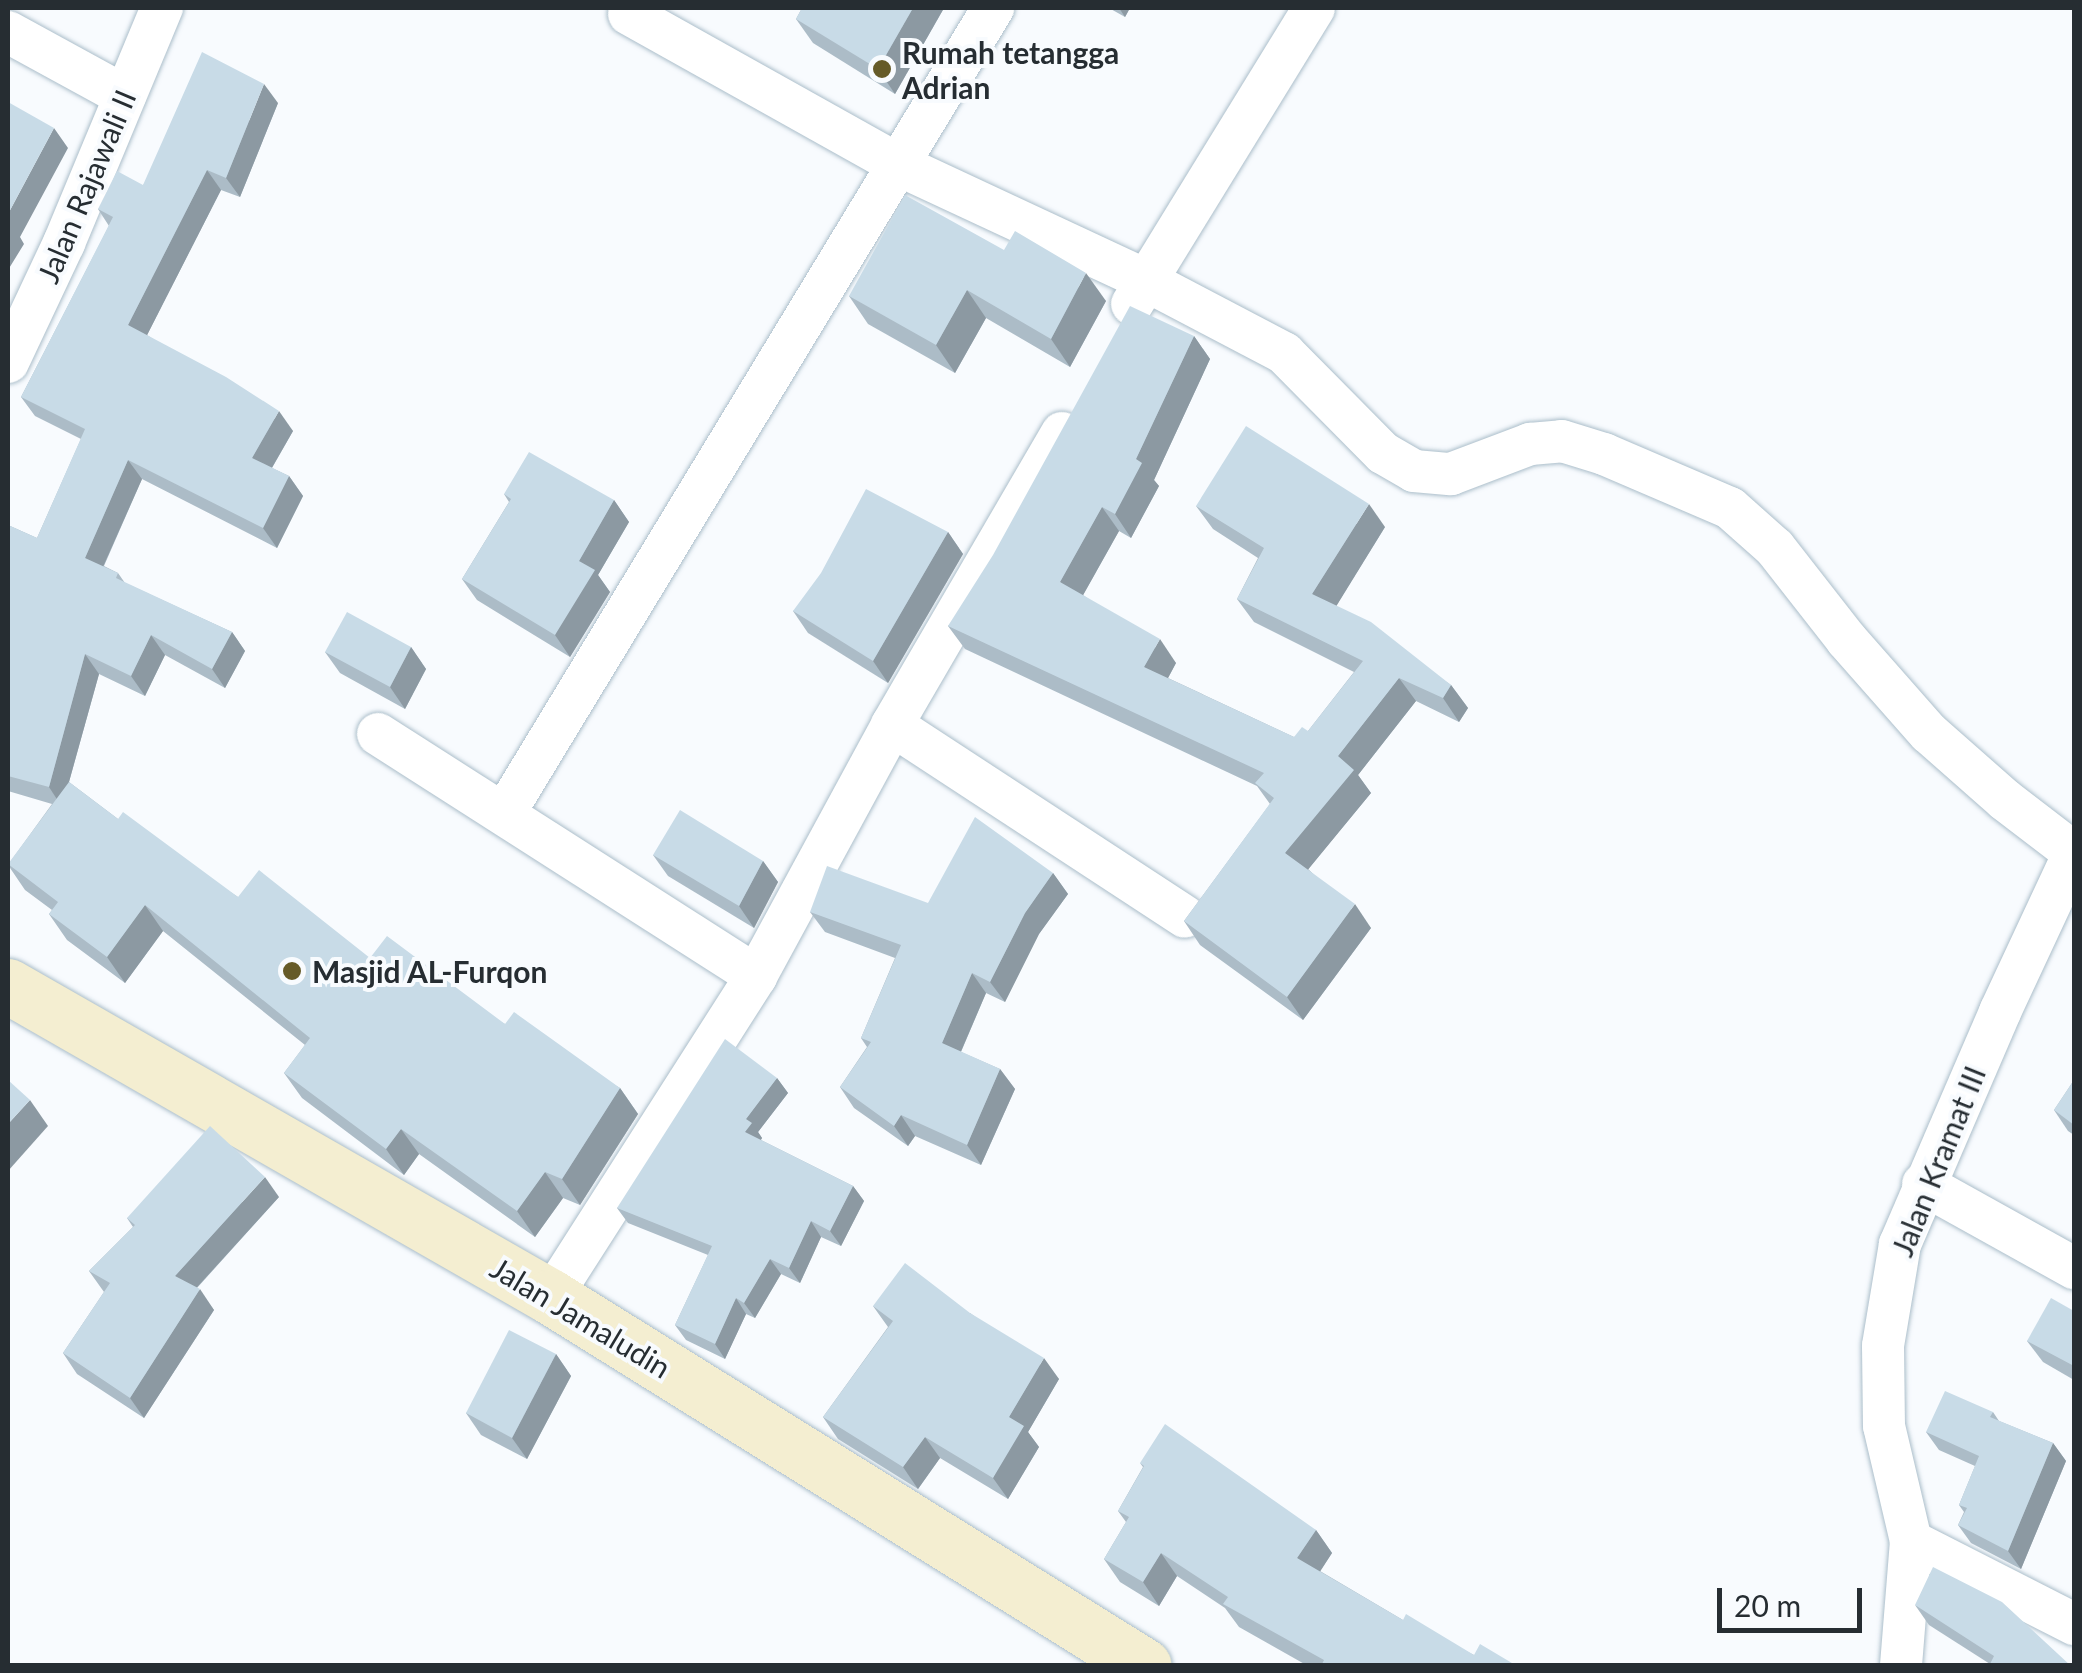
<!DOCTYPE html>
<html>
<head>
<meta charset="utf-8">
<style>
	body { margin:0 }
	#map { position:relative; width:2082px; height:1673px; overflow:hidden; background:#f8fbfe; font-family:Lato,sans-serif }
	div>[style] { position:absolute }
	.roads { filter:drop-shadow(0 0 2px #abbeca) drop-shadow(0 0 2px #abbeca) }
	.street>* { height:42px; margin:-21px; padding:0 21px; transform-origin:21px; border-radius:21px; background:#fff }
	.secondary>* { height:55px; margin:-27.5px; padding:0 27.5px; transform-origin:27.5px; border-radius:27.5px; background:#f4eed1 }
	.wall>* { inset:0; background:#acbcc7 }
	.shaded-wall>* { inset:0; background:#8c99a2 }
	.building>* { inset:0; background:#c8dbe7 }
	.dots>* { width:28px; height:28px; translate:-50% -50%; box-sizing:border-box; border:5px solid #f8fbfe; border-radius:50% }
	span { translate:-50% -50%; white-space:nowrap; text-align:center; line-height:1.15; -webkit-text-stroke:8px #f8fbfe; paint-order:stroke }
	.poi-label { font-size:30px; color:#262d32; font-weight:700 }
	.left { translate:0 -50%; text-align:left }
	.street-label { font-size:30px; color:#262d32 }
	.frame { position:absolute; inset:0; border:10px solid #262d32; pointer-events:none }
	.scale { position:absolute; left:1717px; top:1588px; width:145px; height:45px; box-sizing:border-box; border:5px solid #262d32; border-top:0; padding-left:12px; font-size:30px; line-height:35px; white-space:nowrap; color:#262d32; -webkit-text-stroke:8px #f8fbfe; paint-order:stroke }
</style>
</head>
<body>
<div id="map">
	<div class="roads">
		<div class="street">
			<div style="left:629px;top:14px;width:312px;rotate:29.2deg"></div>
			<div style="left:901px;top:166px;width:269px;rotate:25deg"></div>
			<div style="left:1145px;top:280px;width:157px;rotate:27.7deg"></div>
			<div style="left:1284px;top:353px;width:141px;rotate:45.3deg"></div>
			<div style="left:1383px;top:453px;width:36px;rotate:30deg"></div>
			<div style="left:1414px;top:471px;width:37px;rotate:5deg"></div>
			<div style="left:1451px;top:474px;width:85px;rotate:-20.8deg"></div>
			<div style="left:1530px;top:444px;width:32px;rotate:-5deg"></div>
			<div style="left:1562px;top:441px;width:44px;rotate:17.2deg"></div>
			<div style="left:1604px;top:454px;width:137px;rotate:23.2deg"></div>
			<div style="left:1730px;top:508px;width:60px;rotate:41.6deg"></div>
			<div style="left:1775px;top:548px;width:115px;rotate:52deg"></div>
			<div style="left:1846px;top:639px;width:125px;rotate:48.6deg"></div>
			<div style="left:1929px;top:733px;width:101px;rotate:41.4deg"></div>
			<div style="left:2005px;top:800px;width:87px;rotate:37.5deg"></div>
			<div style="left:2074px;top:853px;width:175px;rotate:115deg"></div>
			<div style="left:2000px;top:1012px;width:253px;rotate:113.3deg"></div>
			<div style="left:1900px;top:1244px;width:103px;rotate:99.5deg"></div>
			<div style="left:1883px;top:1346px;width:80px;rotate:89.3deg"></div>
			<div style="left:1884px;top:1426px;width:118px;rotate:76.8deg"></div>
			<div style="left:1911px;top:1541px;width:125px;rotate:94.6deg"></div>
			<div style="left:8px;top:32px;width:133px;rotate:28.7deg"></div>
			<div style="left:1132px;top:304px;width:347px;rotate:-58.4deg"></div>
			<div style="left:8px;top:362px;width:132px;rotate:-64.8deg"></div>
			<div style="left:64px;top:243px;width:255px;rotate:-67.4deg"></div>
			<div style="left:892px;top:725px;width:350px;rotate:33.2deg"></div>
			<div style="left:378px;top:734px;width:449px;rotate:32.6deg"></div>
			<div style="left:504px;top:814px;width:943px;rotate:-58.75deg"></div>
			<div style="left:1923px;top:1184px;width:173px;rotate:29.1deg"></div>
			<div style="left:551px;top:1297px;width:381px;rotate:-57.4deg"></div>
			<div style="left:756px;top:976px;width:285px;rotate:-61.5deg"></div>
			<div style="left:892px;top:725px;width:338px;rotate:-59.8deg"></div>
			<div style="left:1911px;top:1541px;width:183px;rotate:27deg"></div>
		</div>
		<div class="secondary">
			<div style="left:8px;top:986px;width:626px;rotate:29.8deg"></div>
			<div style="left:551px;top:1297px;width:698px;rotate:31.89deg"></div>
		</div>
	</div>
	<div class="wall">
		<div style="clip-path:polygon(802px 8px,944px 8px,895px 94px,813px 43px,796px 19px)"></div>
		<div style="clip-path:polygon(1109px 8px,1130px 8px,1125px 17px)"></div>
		<div style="clip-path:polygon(278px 103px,240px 197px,221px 190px,147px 335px,293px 431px,272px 468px,289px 476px,303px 496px,277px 548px,142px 479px,104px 566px,118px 573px,125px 583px,232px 632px,245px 651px,225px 688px,165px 655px,145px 696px,99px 674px,69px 782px,118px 819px,238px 897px,505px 1024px,620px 1088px,638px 1114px,580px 1205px,563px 1198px,535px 1237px,419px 1154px,404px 1175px,302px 1098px,284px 1073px,305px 1045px,163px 931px,125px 983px,67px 940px,49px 914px,52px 910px,25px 890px,8px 865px,52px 804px,8px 791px,8px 525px,37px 538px,81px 439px,35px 416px,21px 397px,109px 226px,98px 209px,143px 185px)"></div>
		<div style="clip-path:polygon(1004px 250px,1106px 301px,1070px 367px,986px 318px,955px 373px,868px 324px,849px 296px)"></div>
		<div style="clip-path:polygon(1194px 336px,1210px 359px,1154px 480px,1159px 486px,1131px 538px,1119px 531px,1083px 595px,1176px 663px,1168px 678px,1294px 737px,1308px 731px,1354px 672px,1254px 622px,1237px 599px,1258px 558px,1213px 529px,1196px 506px,1385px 527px,1336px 606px,1451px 685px,1468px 708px,1459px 722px,1416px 701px,1358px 775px,1371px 793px,1308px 869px,1371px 928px,1303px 1020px,1200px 945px,1184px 921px,1270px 804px,1257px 786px,965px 649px,948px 626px)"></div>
		<div style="clip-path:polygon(504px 494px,614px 500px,629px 522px,598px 575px,610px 592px,570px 657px,477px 600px,462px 579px,509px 502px)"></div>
		<div style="clip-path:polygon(948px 532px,963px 554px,888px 683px,808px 633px,793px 611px)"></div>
		<div style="clip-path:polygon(411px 647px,426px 669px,405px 709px,340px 673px,325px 652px)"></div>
		<div style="clip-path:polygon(653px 855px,763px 861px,778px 882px,754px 928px,668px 876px)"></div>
		<div style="clip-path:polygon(1053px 873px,1068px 894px,1039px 934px,1005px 1002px,986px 993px,961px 1052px,1000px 1069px,1015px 1089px,981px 1165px,915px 1136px,908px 1146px,854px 1108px,840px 1087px,867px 1047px,861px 1038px,895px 958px,825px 932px,810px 912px,928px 903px)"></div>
		<div style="clip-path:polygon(777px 1078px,788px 1093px,758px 1132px,762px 1138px,761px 1140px,853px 1186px,864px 1201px,841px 1246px,821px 1237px,800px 1283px,781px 1274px,755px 1318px,746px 1314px,725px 1359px,686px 1340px,675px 1325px,708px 1255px,628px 1223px,617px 1208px)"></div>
		<div style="clip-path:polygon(2074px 1080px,2074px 1135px,2068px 1131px,2054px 1110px)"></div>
		<div style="clip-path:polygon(279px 1197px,197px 1288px,214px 1310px,144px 1418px,77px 1374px,63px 1353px,104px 1292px,89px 1271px,133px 1227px,127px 1218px)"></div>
		<div style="clip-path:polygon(873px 1306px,970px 1313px,1059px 1379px,1028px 1432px,1039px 1447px,1008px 1499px,940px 1458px,918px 1489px,838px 1439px,823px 1417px,888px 1327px)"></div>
		<div style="clip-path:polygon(2074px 1311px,2074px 1380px,2043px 1362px,2027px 1341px)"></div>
		<div style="clip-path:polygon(556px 1354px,571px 1376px,527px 1459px,481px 1435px,466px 1413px)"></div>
		<div style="clip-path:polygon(1993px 1412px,1999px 1421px,2053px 1443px,2066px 1461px,2021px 1569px,1971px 1543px,1958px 1525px,1964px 1512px,1959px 1505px,1975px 1466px,1939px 1450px,1926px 1432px)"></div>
		<div style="clip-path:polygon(1140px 1463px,1316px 1530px,1332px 1553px,1320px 1571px,1403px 1620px,1474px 1655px,1517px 1666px,1308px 1666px,1239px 1627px,1225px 1608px,1177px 1576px,1159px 1606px,1120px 1582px,1104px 1559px,1126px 1522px,1118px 1511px,1143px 1467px)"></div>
		<div style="clip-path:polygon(1915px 1605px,2071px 1666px,1990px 1664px,1929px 1625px)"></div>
	</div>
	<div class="shaded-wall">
		<div style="clip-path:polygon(913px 8px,944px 8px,895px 94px,878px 69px)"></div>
		<div style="clip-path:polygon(1119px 8px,1130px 8px,1125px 17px)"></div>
		<div style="clip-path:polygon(264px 84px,278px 103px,240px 197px,226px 178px)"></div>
		<div style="clip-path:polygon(54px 128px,68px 148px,20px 237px,24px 244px,8px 270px,8px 214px)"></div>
		<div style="clip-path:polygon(207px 170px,221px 190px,142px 345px,128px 325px)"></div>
		<div style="clip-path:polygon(1086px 273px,1106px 301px,1070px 367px,1051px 339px)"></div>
		<div style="clip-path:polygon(967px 290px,986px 318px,955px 373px,936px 345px)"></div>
		<div style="clip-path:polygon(1194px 336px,1210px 359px,1154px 480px,1159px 486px,1131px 538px,1115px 514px,1136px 459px)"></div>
		<div style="clip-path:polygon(279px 411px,293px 431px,266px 478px,252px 458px)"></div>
		<div style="clip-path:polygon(128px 460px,142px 479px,98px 578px,85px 558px)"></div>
		<div style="clip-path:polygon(289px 476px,303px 496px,277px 548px,263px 528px)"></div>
		<div style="clip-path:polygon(614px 500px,629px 522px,598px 575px,610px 592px,570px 657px,555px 635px,579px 561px)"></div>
		<div style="clip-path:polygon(1369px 504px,1385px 527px,1329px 618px,1312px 594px)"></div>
		<div style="clip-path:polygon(1102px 507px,1119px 531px,1077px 606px,1060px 582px)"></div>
		<div style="clip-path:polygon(948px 532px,963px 554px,888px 683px,873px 661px)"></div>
		<div style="clip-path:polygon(232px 632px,245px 651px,225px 688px,212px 669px)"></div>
		<div style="clip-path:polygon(151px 635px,165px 655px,145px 696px,131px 676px)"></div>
		<div style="clip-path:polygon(1160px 639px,1176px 663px,1161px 691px,1144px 667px)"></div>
		<div style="clip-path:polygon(411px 647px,426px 669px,405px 709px,390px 687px)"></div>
		<div style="clip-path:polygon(85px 654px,99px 674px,62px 807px,49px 787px)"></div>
		<div style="clip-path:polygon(1399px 678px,1416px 701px,1358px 775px,1371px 793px,1302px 877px,1285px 853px,1338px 756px)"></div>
		<div style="clip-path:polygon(1451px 685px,1468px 708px,1459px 722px,1443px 698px)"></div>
		<div style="clip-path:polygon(763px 861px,778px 882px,754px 928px,739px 906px)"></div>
		<div style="clip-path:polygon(1053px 873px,1068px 894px,1039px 934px,1005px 1002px,990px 982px,1025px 913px)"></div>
		<div style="clip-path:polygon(1355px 904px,1371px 928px,1303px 1020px,1287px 997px)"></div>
		<div style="clip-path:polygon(145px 905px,163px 931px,125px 983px,107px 957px)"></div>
		<div style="clip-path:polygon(972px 973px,986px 993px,956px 1063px,942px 1043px)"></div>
		<div style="clip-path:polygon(1000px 1069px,1015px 1089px,981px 1165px,967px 1145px)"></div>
		<div style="clip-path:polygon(777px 1078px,788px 1093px,758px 1132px,762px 1138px,756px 1147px,745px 1132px,746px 1119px)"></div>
		<div style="clip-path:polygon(620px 1088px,638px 1114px,580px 1205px,562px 1179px)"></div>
		<div style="clip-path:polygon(30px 1100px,48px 1126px,8px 1171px,8px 1124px)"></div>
		<div style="clip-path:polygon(901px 1115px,915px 1136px,908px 1146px,894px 1126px)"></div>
		<div style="clip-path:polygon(401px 1129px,419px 1154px,404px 1175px,386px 1149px)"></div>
		<div style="clip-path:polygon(545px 1172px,563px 1198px,535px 1237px,517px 1211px)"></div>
		<div style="clip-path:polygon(265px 1177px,279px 1197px,189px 1296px,175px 1276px)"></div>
		<div style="clip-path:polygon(853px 1186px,864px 1201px,841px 1246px,830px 1231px)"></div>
		<div style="clip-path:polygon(811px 1221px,821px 1237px,800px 1283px,789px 1268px)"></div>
		<div style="clip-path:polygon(770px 1259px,781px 1274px,755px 1318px,744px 1303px)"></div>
		<div style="clip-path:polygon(200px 1289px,214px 1310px,144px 1418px,130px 1398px)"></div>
		<div style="clip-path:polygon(736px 1298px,746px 1314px,725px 1359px,715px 1344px)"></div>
		<div style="clip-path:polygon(556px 1354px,571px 1376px,527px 1459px,512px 1438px)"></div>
		<div style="clip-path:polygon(1044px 1358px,1059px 1379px,1028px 1432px,1039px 1447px,1008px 1499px,993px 1478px,1009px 1417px)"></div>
		<div style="clip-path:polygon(925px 1437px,940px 1458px,918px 1489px,903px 1467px)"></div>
		<div style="clip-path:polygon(2053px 1443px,2066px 1461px,2021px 1569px,2008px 1551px)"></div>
		<div style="clip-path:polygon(1316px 1530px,1332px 1553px,1314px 1581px,1297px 1558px)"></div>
		<div style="clip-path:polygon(1161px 1553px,1177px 1576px,1159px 1606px,1143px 1582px)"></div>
	</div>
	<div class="building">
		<div style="clip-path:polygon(802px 8px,913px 8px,878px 69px,796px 19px)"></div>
		<div style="clip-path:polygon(202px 52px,264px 84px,226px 178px,207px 170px,128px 325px,226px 377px,279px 411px,252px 458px,289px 476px,263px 528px,128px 460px,85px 558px,118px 573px,116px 578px,232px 632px,212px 669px,151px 635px,131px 676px,85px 654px,49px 787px,8px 776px,8px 525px,37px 538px,85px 429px,21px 397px,113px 217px,98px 209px,117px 171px,143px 185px)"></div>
		<div style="clip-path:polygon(8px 102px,54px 128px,8px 214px)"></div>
		<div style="clip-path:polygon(905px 195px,1004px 250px,1015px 231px,1086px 273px,1051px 339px,967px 290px,936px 345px,849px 296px)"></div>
		<div style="clip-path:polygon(1130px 306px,1194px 336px,1136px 459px,1142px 463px,1115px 514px,1102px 507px,1060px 582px,1160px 639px,1144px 667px,1294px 737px,1302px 727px,1308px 731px,1363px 661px,1237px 599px,1264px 548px,1196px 506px,1246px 426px,1369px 504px,1312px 594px,1371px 622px,1451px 685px,1443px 698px,1399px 678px,1338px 756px,1354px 770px,1285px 853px,1355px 904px,1287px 997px,1184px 921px,1274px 798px,1255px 783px,1264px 773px,948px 626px,993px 555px)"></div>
		<div style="clip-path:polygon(529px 452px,614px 500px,579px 561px,595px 570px,555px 635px,462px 579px,511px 499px,504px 494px)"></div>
		<div style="clip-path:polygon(866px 489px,948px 532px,873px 661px,793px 611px,821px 573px)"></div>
		<div style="clip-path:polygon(347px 612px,411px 647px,390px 687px,325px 652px)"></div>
		<div style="clip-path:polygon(69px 782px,118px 819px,123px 812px,238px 897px,259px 870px,370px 958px,387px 936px,505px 1024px,514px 1012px,620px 1088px,562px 1179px,545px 1172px,517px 1211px,401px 1129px,386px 1149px,284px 1073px,310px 1038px,145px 905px,107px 957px,49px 914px,58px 902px,8px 864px)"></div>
		<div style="clip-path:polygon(680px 810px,763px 861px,739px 906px,653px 855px)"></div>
		<div style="clip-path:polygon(975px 817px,1053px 873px,1025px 913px,990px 982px,972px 973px,942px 1043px,1000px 1069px,967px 1145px,901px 1115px,894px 1126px,840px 1087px,871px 1042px,861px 1038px,901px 945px,810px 912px,827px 866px,928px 903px)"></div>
		<div style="clip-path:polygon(725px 1039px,777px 1078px,746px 1119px,752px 1123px,745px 1132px,853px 1186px,830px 1231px,811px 1221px,789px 1268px,770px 1259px,744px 1303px,736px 1298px,715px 1344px,675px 1325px,712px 1246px,617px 1208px)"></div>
		<div style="clip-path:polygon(8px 1080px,30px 1100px,8px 1124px)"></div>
		<div style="clip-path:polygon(2074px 1080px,2074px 1125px,2054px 1110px)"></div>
		<div style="clip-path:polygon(210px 1126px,265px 1177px,175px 1276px,200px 1289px,130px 1398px,63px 1353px,110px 1283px,89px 1271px,135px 1225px,127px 1218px)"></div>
		<div style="clip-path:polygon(905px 1263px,970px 1313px,1044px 1358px,1009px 1417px,1024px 1426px,993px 1478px,925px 1437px,903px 1467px,823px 1417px,893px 1321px,873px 1306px)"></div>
		<div style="clip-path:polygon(2051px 1298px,2074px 1311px,2074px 1366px,2027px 1341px)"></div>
		<div style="clip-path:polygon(509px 1330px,556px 1354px,512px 1438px,466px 1413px)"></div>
		<div style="clip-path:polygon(1945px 1391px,1993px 1412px,1990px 1417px,2053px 1443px,2008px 1551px,1958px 1525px,1967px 1508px,1959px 1505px,1979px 1456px,1926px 1432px)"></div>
		<div style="clip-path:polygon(1165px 1424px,1316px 1530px,1297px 1558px,1403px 1620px,1406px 1614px,1474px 1655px,1480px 1644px,1517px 1666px,1321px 1666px,1324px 1660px,1223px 1604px,1228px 1597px,1161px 1553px,1143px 1582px,1104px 1559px,1129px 1517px,1118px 1511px,1144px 1466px,1140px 1463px)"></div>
		<div style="clip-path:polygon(1933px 1567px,2002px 1602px,2071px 1666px,1989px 1666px,1994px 1656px,1915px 1605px)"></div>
	</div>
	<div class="dots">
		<div style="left:882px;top:69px;background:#665b28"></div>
		<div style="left:292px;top:971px;background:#665b28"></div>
	</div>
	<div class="poi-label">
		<span class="left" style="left:902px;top:69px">Rumah tetangga<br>Adrian</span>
		<span class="left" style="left:312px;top:971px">Masjid AL-Furqon</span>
	</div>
	<div class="street-label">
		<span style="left:86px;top:186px;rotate:-67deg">Jalan Rajawali II</span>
		<span style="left:1938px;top:1161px;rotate:-68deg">Jalan Kramat III</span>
		<span style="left:581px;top:1317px;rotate:31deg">Jalan Jamaludin</span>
	</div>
	<div class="frame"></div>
	<div class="scale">20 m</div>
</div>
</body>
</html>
